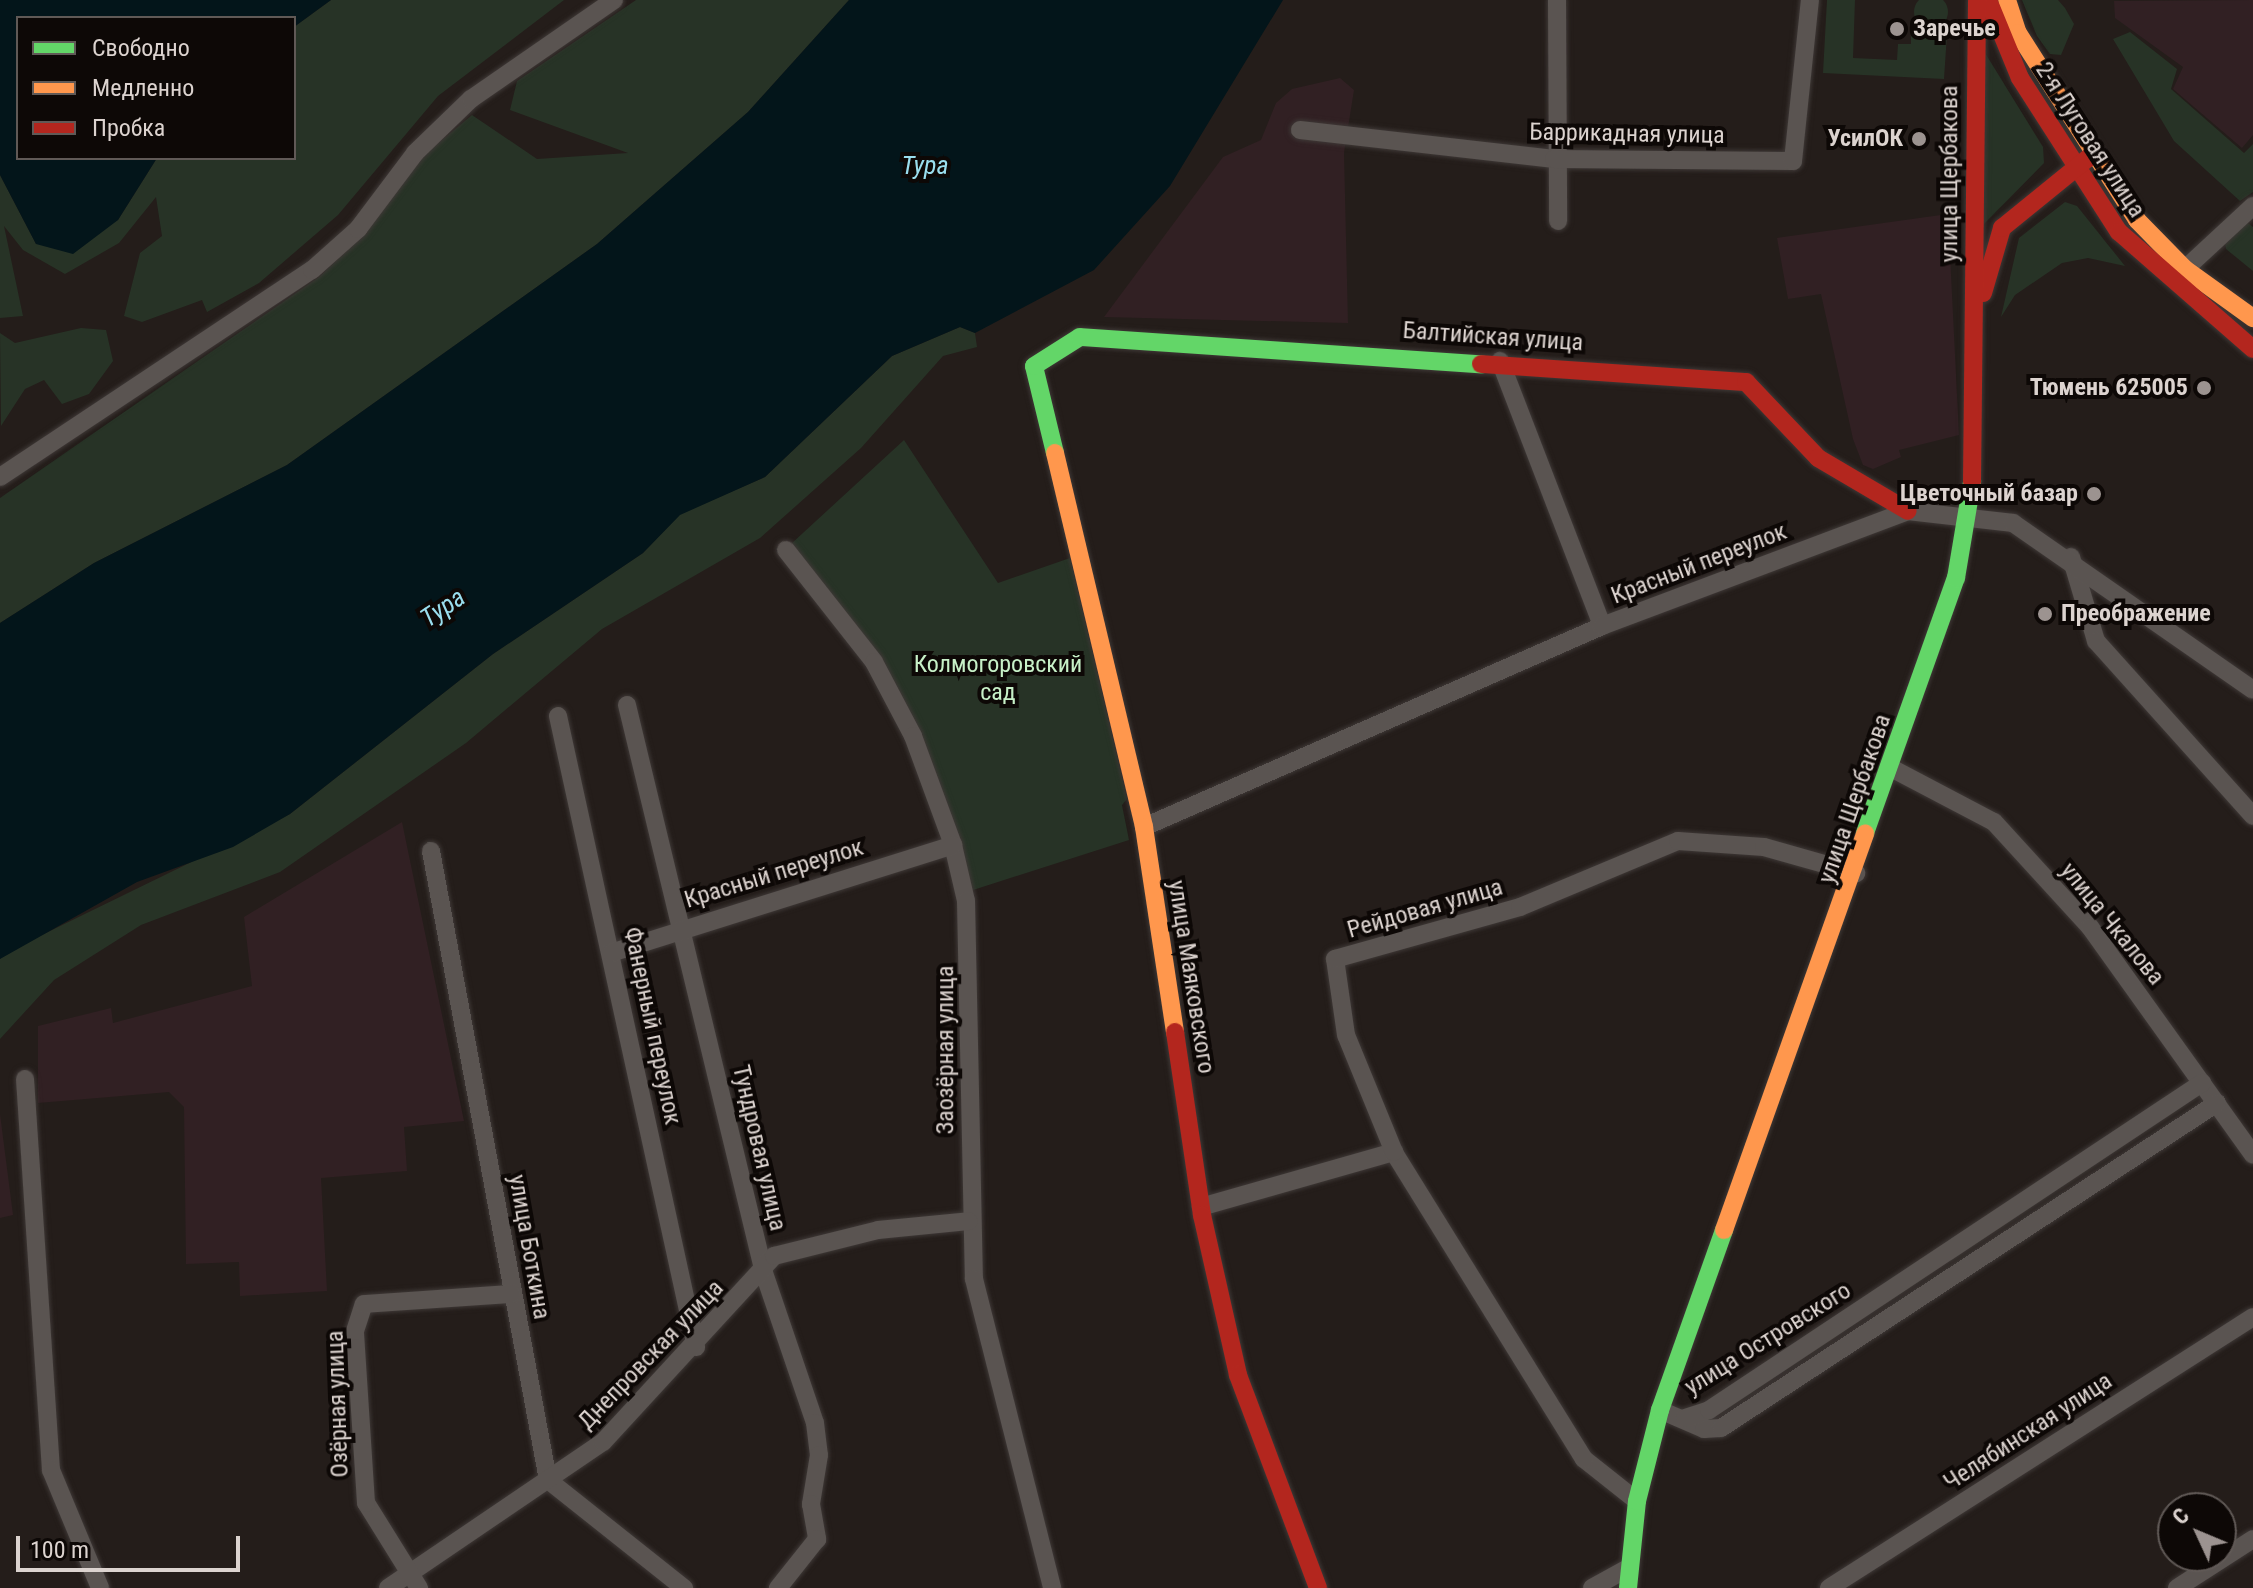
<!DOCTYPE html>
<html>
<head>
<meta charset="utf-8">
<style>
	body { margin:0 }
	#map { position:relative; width:2253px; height:1588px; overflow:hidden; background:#241d1a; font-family:"Roboto Condensed",sans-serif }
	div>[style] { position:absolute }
	.industrial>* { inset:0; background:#312023 }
	.green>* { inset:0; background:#273326 }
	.round { border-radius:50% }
	.water>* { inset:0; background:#03151a }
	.roads { filter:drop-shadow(0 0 2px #3e3836) drop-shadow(0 0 2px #3e3836) }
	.street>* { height:18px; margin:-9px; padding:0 9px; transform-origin:9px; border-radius:9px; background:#5a5451 }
	.fast>* { height:18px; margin:-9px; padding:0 9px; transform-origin:9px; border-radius:9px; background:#63d668 }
	.slow>* { height:18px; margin:-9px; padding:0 9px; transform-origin:9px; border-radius:9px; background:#ff974d }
	.jam>* { height:18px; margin:-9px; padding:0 9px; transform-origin:9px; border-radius:9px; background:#b3261e }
	.dots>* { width:22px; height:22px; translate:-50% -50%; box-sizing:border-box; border:4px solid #0d0806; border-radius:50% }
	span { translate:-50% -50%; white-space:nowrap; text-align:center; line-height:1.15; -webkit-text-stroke:8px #0d0806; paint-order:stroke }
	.poi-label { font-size:24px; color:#dcd3cf; font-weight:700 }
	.left { translate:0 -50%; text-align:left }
	.right { translate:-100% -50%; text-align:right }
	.street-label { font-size:24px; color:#dcd3cf }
	.park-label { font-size:24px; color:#c7f0c7 }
	.water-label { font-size:26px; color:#9adeee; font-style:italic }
	.legend { position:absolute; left:16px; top:16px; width:280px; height:144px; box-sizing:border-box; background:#0d0806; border:2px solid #605956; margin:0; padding:10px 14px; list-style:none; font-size:24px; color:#dcd3cf }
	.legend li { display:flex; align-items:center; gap:16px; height:40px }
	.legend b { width:40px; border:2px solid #605956 }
	.north { position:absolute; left:2157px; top:1492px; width:80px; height:80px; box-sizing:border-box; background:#0d0806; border:2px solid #605956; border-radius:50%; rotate:314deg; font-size:22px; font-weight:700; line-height:32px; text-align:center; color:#dcd3cf }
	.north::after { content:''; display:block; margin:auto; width:28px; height:36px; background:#9c9390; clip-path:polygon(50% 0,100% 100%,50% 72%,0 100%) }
	.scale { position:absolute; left:16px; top:1536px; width:224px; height:36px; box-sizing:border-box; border:4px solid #dcd3cf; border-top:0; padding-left:10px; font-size:24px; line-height:28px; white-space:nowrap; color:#dcd3cf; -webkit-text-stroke:6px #0d0806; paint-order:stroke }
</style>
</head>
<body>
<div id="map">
	<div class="industrial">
		<div style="clip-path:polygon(2253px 0,2253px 135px,2242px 148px,2173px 89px,2183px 67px,2115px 18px,2114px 1px)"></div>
		<div style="clip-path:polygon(1340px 78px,1354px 90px,1344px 153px,1348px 323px,1104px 317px,1223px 157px,1261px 140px,1276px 103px,1292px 89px)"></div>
		<div style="clip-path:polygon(1948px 214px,1959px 435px,1899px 450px,1901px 457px,1873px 469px,1863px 465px,1853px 439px,1821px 294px,1788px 299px,1777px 238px)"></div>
		<div style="clip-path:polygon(402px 822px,464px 1121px,404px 1127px,407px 1171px,321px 1178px,327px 1291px,240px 1296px,239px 1262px,186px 1264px,184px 1107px,169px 1092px,38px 1103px,38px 1026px,111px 1008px,113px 1023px,252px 986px,244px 917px)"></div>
		<div style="clip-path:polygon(0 1114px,13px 1215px,0 1218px)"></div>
	</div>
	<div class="green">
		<div class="round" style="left:1914px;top:-5px;width:34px;height:34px"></div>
		<div style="clip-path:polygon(331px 0,564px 0,438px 96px,338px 215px,259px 283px,207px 312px,202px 300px,142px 322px,124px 316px,140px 253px,162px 236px,156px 197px,119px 243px,65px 274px,23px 250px,4px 226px,23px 316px,0 318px,0 175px,36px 244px,118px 220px,157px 158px,294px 158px,294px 27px)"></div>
		<div style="clip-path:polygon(636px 0,849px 0,748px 112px,597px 244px,287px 465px,94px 563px,0 623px,0 498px,319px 277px,365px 234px,424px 155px,472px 115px,537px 159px,628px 153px,510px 110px,517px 81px)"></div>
		<div style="clip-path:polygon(1827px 0,1855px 0,1853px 58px,1897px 60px,1898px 44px,1911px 44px,1911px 32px,1947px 34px,1944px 79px,1823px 73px)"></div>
		<div style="clip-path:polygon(2022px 0,2058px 0,2065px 8px,2074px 24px,2061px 55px,2050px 54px,2037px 36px)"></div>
		<div style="clip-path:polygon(2130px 32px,2177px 69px,2171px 89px,2244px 153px,2253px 144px,2253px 192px,2240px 201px,2174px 141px,2113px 39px)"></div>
		<div style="clip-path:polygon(1982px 48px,2043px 147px,2044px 163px,1981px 227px)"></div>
		<div style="clip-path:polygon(2065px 202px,2077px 206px,2125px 266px,2088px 258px,2062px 263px,2015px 295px,2001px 317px,2019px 238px)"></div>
		<div style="clip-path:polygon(2248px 223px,2253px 227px,2253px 271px,2226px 249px,2224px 236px)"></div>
		<div style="clip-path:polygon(960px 327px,975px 333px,977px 347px,943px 356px,861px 448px,760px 538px,602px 629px,466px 743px,280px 872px,141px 925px,54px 980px,0 1039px,0 959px,11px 950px,290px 814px,493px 654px,643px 553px,680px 514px,765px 477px,892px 356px)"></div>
		<div style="clip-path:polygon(81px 328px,106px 330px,113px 361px,89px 394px,62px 404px,44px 380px,25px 389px,1px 426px,0 333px,15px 343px)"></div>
		<div style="clip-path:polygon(904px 440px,998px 583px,1070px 558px,1127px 799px,1122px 805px,1129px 840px,970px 891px,921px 736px,791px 544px)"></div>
	</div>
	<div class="water">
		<div style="clip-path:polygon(0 0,331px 0,294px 27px,294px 18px,18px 18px,18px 158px,157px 158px,118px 220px,73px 254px,36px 244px,0 175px)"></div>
		<div style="clip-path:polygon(849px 0,1283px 0,1170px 186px,1094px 270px,975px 333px,960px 327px,892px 356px,765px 477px,680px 515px,643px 553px,493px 654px,290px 814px,233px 847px,137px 882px,0 959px,0 623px,94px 563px,287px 465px,597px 244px,748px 112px)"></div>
	</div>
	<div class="roads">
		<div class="street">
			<div style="left:1557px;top:0;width:221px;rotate:89.7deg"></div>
			<div style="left:1300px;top:130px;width:256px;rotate:6.5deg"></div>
			<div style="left:1554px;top:159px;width:239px;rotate:0.5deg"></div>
			<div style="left:1793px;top:161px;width:162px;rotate:-84deg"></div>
			<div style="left:2185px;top:269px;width:93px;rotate:-42.8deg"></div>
			<div style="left:1500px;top:361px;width:284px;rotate:68.9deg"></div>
			<div style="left:0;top:477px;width:374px;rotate:-33.6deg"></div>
			<div style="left:312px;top:270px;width:62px;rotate:-41.7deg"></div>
			<div style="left:358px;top:229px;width:95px;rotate:-53.1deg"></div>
			<div style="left:415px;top:153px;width:78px;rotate:-44deg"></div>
			<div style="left:471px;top:99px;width:174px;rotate:-34.7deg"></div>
			<div style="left:786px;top:550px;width:142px;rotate:51.8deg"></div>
			<div style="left:874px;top:662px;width:84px;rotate:62.2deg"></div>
			<div style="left:913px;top:736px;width:116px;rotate:69.8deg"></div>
			<div style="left:953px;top:845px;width:57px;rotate:76.9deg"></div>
			<div style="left:966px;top:901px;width:378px;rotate:88.8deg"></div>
			<div style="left:974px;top:1279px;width:319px;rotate:75.8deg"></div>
			<div style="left:2071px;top:557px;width:88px;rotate:73.4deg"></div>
			<div style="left:2096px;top:641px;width:235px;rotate:48.1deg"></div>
			<div style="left:627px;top:705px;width:584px;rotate:76.44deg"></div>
			<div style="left:764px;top:1273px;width:158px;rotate:71.2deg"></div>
			<div style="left:815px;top:1423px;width:32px;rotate:83deg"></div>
			<div style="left:819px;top:1455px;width:50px;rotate:99.3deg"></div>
			<div style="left:811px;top:1504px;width:36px;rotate:80deg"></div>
			<div style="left:817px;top:1539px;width:63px;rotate:128.5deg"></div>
			<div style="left:558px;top:716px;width:646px;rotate:77.66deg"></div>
			<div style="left:1891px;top:768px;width:116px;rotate:27.7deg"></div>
			<div style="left:1994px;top:822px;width:142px;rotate:47.6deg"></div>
			<div style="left:2090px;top:927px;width:280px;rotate:54.4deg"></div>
			<div style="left:1144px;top:827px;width:500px;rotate:-23.69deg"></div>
			<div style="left:1602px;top:626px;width:327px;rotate:-20.6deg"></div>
			<div style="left:1908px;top:511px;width:106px;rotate:6.5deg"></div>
			<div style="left:2013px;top:523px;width:292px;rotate:34.8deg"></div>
			<div style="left:431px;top:851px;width:640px;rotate:79.46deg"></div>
			<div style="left:548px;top:1480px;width:174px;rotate:38.5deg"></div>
			<div style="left:611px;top:953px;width:359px;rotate:-17.5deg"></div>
			<div style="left:25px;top:1079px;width:392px;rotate:86.2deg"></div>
			<div style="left:51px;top:1470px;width:128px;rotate:67.4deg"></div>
			<div style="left:1201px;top:1207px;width:201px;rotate:-15.9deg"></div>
			<div style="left:1660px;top:1410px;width:48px;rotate:23.4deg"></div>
			<div style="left:1704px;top:1429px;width:17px;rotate:-3deg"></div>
			<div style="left:1721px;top:1428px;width:593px;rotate:-33.23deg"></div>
			<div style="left:1685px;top:1418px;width:25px;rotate:-18deg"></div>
			<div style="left:1709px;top:1410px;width:592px;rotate:-33.56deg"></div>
			<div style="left:1637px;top:1501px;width:68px;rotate:-141.6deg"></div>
			<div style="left:1584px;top:1459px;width:361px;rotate:-121.8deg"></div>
			<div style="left:1394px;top:1152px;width:126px;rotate:-112.3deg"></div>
			<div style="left:1346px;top:1035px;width:77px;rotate:-98.2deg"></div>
			<div style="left:1335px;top:959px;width:192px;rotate:-15.7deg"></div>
			<div style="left:1520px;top:907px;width:171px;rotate:-22.7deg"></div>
			<div style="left:1678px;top:841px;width:86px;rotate:4deg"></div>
			<div style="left:1764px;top:847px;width:96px;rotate:15.8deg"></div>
			<div style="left:388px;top:1588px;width:260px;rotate:-34.2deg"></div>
			<div style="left:603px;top:1442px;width:253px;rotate:-47.4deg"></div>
			<div style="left:774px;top:1256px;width:107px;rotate:-14deg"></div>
			<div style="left:878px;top:1230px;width:91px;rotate:-5.6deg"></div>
			<div style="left:419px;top:1588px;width:100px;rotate:-121.9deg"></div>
			<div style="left:366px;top:1503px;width:172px;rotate:-93.7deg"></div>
			<div style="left:355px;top:1331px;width:28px;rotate:-72deg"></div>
			<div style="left:364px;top:1304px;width:148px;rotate:-3.9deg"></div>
			<div style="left:1592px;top:1588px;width:43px;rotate:-28.9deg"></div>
			<div style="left:1829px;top:1588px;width:503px;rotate:-32.58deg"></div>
			<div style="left:2177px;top:1588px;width:90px;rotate:-32.8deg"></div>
		</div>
		<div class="fast">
			<div style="left:1055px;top:453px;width:89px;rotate:-103.6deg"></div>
			<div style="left:1034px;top:366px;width:54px;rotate:-32.2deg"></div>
			<div style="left:1080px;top:337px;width:402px;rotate:3.9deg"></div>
			<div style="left:1865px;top:833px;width:271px;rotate:-70.4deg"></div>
			<div style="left:1956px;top:578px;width:97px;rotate:-80.5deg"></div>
			<div style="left:1628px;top:1588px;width:87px;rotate:-84.1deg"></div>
			<div style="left:1637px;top:1501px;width:94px;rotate:-75.8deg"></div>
			<div style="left:1660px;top:1410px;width:191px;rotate:-70.4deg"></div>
		</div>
		<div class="slow">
			<div style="left:2007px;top:0;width:35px;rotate:72deg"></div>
			<div style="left:2018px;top:33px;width:222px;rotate:57.5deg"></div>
			<div style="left:2137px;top:220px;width:69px;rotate:45.6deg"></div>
			<div style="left:2185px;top:269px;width:84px;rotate:35.8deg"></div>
			<div style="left:1055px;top:453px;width:384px;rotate:76.6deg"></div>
			<div style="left:1144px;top:827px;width:207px;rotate:81.4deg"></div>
			<div style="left:1724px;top:1230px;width:421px;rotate:-70.4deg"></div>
		</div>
		<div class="jam">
			<div style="left:1988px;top:0;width:84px;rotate:67.7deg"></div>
			<div style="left:2020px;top:78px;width:183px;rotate:57.3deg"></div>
			<div style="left:2119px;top:232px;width:178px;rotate:41.1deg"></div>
			<div style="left:1983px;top:293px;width:68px;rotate:-73.7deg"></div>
			<div style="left:2002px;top:228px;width:111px;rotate:-39.1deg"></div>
			<div style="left:1481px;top:364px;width:266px;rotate:3.9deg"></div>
			<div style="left:1746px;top:382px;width:105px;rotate:46.5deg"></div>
			<div style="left:1818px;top:458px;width:104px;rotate:30.5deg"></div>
			<div style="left:1972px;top:482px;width:482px;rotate:-89.4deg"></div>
			<div style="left:1175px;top:1032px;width:185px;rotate:81.6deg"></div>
			<div style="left:1202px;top:1215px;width:164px;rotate:77.3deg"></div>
			<div style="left:1238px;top:1375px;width:228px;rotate:69.4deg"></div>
		</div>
	</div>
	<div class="dots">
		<div style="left:1897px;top:29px;background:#9c9390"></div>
		<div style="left:1919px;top:139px;background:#9c9390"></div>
		<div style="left:2204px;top:388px;background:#9c9390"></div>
		<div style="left:2094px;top:494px;background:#9c9390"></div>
		<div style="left:2045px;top:614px;background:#9c9390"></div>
	</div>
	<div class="poi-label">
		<span class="left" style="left:1913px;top:29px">Заречье</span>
		<span class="right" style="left:1903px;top:139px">УсилОК</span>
		<span class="right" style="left:2188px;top:388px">Тюмень 625005</span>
		<span class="right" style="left:2078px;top:494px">Цветочный базар</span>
		<span class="left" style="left:2061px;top:614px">Преображение</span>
	</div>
	<div class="street-label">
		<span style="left:1627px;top:134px;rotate:1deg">Баррикадная улица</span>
		<span style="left:2090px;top:140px;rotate:57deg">2-я Луговая улица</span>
		<span style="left:1950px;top:174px;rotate:-90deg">улица Щербакова</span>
		<span style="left:1493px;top:337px;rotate:4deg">Балтийская улица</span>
		<span style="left:1699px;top:564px;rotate:-21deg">Красный переулок</span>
		<span style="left:1855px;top:799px;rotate:-71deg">улица Щербакова</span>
		<span style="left:774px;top:874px;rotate:-17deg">Красный переулок</span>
		<span style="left:1425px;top:909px;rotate:-16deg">Рейдовая улица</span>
		<span style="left:2112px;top:924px;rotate:51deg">улица Чкалова</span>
		<span style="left:1191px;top:977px;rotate:81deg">улица Маяковского</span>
		<span style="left:652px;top:1026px;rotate:78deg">Фанерный переулок</span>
		<span style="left:946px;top:1050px;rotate:-90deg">Заозёрная улица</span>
		<span style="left:759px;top:1148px;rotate:77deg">Тундровая улица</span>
		<span style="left:529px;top:1247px;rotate:80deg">улица Боткина</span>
		<span style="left:1768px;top:1339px;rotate:-32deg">улица Островского</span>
		<span style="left:651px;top:1355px;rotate:-46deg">Днепровская улица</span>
		<span style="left:338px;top:1404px;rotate:-92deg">Озёрная улица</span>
		<span style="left:2028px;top:1432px;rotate:-33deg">Челябинская улица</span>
	</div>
	<div class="park-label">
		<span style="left:998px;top:679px">Колмогоровский<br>сад</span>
	</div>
	<div class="water-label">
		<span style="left:925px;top:166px">Тура</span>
		<span style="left:443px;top:608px;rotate:-34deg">Тура</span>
	</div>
	<ul class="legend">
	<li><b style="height:10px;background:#63d668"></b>Свободно</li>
	<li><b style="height:10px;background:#ff974d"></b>Медленно</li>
	<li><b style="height:10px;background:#b3261e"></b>Пробка</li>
	</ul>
	<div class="north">С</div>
	<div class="scale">100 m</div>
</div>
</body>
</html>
